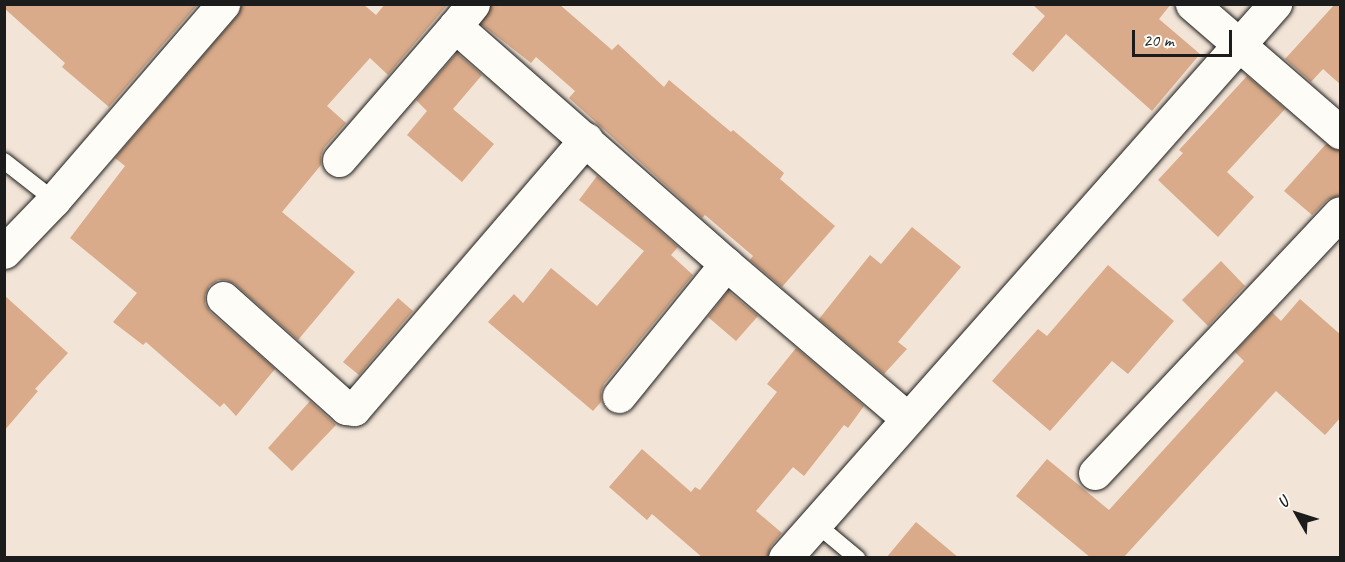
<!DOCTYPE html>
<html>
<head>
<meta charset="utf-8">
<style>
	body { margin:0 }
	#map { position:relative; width:1345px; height:562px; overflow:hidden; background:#f2e4d6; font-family:Caveat,sans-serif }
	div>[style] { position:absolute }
	.building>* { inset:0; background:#d9ab8a }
	.roads { filter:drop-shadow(0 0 2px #1c1c1c) drop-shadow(0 0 2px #1c1c1c) }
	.lane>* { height:16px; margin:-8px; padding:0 8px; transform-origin:8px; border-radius:8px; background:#fdfcf7 }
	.street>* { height:33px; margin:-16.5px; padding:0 16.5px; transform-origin:16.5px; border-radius:16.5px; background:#fdfcf7 }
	span { translate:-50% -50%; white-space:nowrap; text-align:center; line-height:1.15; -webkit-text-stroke:4.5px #fdfcf7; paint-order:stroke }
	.frame { position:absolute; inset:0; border:6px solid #1c1c1c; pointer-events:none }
	.north { position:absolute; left:1267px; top:484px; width:60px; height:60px; -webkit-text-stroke:4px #fdfcf7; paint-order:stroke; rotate:309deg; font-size:16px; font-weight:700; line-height:24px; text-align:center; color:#1c1c1c }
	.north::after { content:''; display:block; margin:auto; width:21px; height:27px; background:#1c1c1c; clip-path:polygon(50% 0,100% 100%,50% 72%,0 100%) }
	.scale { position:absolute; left:1132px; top:30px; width:100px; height:27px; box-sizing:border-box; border:3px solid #1c1c1c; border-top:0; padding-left:8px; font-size:18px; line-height:21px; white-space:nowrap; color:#1c1c1c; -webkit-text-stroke:4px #fdfcf7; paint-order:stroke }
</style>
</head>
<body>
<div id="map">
	<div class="building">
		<div style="clip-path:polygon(4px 4px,198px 4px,109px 107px,62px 67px,65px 63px,4px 8px)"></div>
		<div style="clip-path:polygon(241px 4px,363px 4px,376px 15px,385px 4px,448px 4px,388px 75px,370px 58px,327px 106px,346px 123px,324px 148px,321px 156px,321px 165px,282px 212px,355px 272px,298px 340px,235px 284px,226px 280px,218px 280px,209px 286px,205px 295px,205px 304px,210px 312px,275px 369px,236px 416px,224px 403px,220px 407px,146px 342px,143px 345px,113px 322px,137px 293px,70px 238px,125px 166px,115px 158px,237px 16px)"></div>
		<div style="clip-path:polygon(491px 4px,559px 4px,612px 50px,618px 44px,664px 87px,669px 80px,731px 132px,733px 130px,784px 173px,780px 179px,835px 226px,782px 287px,750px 260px,753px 256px,705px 215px,702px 218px,569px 98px,575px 91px,536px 57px,531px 63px,481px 24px)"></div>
		<div style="clip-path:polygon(1032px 4px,1171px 4px,1159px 19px,1200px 54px,1152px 111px,1066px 34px,1033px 72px,1012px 54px,1045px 16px)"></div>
		<div style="clip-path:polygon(1335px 4px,1341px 4px,1341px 85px,1323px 69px,1311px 82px,1285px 59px)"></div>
		<div style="clip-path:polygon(457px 53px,482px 75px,453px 109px,494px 144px,462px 182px,407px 135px,427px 111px,416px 100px)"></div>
		<div style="clip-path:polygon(1247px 76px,1285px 109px,1227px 172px,1254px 197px,1218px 237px,1158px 180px,1183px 153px,1179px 150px)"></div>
		<div style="clip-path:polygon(1326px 144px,1341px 150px,1341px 195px,1327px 200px,1312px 215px,1284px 191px)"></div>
		<div style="clip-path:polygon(597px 176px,678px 247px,671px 255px,693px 275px,604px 384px,601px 392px,601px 402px,593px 411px,488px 322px,514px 294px,523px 303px,551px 268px,597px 306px,644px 251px,579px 200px)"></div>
		<div style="clip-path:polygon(912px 227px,961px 267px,898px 342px,907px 349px,884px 374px,819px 319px,870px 255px,881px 264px)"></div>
		<div style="clip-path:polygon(1221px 261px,1245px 286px,1208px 326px,1182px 300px)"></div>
		<div style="clip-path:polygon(1108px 265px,1174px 321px,1128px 374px,1112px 361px,1050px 431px,992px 381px,1038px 329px,1047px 336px)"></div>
		<div style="clip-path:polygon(728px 291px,758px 316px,736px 341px,708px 317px)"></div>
		<div style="clip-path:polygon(4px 295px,68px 353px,35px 389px,38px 391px,4px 431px)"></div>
		<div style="clip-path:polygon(398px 298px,413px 311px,359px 375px,343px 362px)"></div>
		<div style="clip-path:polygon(1300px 299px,1341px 335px,1341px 417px,1325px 435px,1276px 391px,1123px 558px,1091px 558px,1016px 496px,1047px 459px,1109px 510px,1244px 361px,1235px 352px,1272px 312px,1281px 321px)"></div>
		<div style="clip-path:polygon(796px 348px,864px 406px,848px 428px,844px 425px,804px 476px,793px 467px,756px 511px,782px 533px,771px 546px,767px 558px,703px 558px,652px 514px,647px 520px,609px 487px,642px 449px,691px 492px,695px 487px,700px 490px,777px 392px,767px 384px)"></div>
		<div style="clip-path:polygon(310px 401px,336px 425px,292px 471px,268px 448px)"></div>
		<div style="clip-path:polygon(916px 522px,959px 558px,886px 558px)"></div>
	</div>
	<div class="roads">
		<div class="lane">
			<div style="left:4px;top:161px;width:63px;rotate:38deg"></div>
			<div style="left:815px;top:523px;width:55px;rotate:39.8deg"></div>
		</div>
		<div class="street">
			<div style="left:473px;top:4px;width:28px;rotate:129deg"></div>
			<div style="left:455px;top:26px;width:361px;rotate:41.3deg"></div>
			<div style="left:726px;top:264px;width:238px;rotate:40.4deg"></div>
			<div style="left:1192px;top:4px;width:196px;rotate:40.9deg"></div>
			<div style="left:339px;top:160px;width:177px;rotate:-49.1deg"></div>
			<div style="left:4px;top:252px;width:72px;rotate:-46.1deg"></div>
			<div style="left:54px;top:200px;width:259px;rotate:-49.2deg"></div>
			<div style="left:223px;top:298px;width:165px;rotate:41.8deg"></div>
			<div style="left:346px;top:408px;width:8px;rotate:7deg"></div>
			<div style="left:354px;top:409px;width:356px;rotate:-49.3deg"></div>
			<div style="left:619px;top:396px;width:170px;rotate:-51deg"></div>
			<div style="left:1095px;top:473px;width:357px;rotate:-46.7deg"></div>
			<div style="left:785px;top:558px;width:740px;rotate:-48.51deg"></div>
		</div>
	</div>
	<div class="frame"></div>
	<div class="north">U</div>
	<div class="scale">20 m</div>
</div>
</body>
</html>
